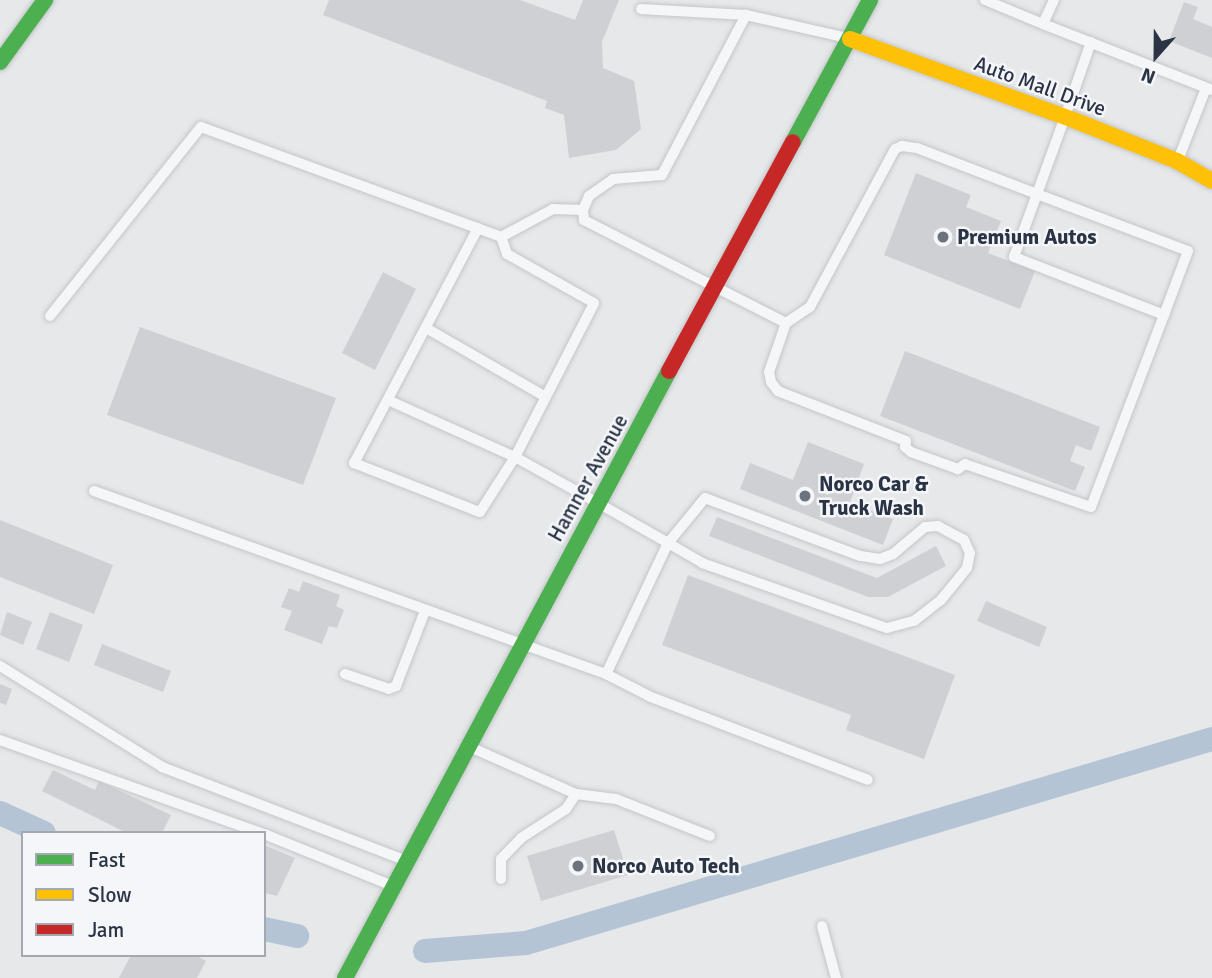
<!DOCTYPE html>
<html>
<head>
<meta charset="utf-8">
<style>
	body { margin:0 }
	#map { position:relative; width:1212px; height:978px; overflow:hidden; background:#e6e8ea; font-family:Signika,sans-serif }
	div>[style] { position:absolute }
	.canal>* { height:24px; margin:-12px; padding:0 12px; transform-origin:12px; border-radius:12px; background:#b4c4d5 }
	.building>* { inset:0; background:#ced0d3 }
	.roads { filter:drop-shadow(0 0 2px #c4c6c8) drop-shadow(0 0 2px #c4c6c8) }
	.lane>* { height:10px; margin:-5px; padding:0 5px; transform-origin:5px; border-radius:5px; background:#f5f6f7 }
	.fast>* { height:16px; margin:-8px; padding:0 8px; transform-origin:8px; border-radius:8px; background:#4caf50 }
	.slow>* { height:16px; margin:-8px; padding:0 8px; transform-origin:8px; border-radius:8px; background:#ffc107 }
	.jam>* { height:16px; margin:-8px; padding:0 8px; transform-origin:8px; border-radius:8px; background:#c62828 }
	.dots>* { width:19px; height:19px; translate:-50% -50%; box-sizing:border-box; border:4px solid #f4f6f9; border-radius:50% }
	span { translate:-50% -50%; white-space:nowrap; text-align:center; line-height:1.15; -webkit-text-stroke:5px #f4f6f9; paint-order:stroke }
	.street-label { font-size:21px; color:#2b3445 }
	.poi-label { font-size:21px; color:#2b3445; font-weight:700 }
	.left { translate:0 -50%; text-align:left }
	.legend { position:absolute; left:21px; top:831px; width:245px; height:126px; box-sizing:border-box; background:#f4f6f9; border:2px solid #a4a8b1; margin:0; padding:9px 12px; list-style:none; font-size:21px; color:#2b3445 }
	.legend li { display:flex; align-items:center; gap:14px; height:35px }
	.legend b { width:35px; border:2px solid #a4a8b1 }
	.north { position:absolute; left:1121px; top:21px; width:70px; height:70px; -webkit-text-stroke:5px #f4f6f9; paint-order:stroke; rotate:201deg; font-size:19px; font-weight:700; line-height:28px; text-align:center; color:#2b3445 }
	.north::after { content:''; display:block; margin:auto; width:24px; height:32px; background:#2b3445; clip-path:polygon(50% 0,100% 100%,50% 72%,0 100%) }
</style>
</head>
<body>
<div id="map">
	<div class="canal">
		<div style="left:0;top:813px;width:48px;rotate:24.4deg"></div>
		<div style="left:264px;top:929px;width:34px;rotate:12deg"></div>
		<div style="left:425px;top:951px;width:101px;rotate:-4.5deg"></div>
		<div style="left:526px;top:943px;width:716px;rotate:-16.56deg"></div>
	</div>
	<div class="building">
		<div style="clip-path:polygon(329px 0,520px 0,575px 20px,583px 0,619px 0,602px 42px,603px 68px,634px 81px,641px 129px,616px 150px,569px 158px,564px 115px,545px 108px,547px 101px,323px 15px)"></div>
		<div style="clip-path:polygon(1184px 2px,1198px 7px,1193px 19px,1212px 27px,1212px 58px,1169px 41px)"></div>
		<div style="clip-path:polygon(916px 173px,971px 195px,966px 207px,1001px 221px,988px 253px,1035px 271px,1020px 309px,884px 255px)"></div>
		<div style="clip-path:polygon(383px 272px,416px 289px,375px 370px,342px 353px)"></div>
		<div style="clip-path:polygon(140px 327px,336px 398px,303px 485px,107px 415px)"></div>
		<div style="clip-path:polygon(905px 351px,1100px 427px,1091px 451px,1076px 445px,1070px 461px,1085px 467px,1075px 491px,880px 416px)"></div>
		<div style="clip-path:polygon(808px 442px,864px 464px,850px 502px,893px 519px,883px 545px,740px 489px,750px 463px,793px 480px)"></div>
		<div style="clip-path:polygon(717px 517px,877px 578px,936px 546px,946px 566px,888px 597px,868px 597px,709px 536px)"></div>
		<div style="clip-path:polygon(0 520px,113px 565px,94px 614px,0 577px)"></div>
		<div style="clip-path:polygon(688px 575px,955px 675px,924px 759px,846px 730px,851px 715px,662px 645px)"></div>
		<div style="clip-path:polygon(303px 581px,340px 595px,336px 606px,344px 610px,337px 628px,329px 626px,322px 644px,284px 630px,292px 611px,281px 607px,289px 588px,299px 592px)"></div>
		<div style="clip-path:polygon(986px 601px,1047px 627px,1039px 647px,977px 621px)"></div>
		<div style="clip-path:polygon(7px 612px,32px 622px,23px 645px,0 635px)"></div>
		<div style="clip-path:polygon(50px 612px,83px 625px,69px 662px,36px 649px)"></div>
		<div style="clip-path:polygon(102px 644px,171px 671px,163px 692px,94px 665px)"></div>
		<div style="clip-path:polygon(0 684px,12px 689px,6px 705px,0 703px)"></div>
		<div style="clip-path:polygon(53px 770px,95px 790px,99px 781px,171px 815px,162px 833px,127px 833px,42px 791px)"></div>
		<div style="clip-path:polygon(614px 830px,628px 875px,541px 901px,527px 856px)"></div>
		<div style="clip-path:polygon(264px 845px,295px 858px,277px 896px,264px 893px)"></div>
		<div style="clip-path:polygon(131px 955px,195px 955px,206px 961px,197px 978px,119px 978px)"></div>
	</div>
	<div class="roads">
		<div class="lane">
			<div style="left:985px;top:0;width:63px;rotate:22.5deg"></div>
			<div style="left:1054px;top:0;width:26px;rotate:115deg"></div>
			<div style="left:1043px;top:24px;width:181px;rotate:21.3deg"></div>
			<div style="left:641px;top:9px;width:105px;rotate:3.3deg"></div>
			<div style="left:1091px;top:42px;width:79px;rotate:109.1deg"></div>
			<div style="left:1065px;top:117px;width:82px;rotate:110deg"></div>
			<div style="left:1037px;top:194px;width:67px;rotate:110.1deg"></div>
			<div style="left:1014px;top:257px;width:161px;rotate:21.1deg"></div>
			<div style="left:1164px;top:315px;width:205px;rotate:110.8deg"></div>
			<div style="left:1091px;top:507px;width:133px;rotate:-161.2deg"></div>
			<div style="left:965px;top:464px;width:9px;rotate:144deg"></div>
			<div style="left:958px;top:469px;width:50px;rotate:-160.1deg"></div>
			<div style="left:911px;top:452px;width:8px;rotate:-140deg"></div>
			<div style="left:905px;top:447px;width:6px;rotate:-81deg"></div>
			<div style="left:906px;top:441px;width:137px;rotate:-158.7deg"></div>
			<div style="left:778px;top:391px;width:11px;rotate:-128deg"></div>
			<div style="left:771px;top:382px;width:10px;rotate:-101deg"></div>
			<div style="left:769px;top:372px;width:52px;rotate:-70.9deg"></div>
			<div style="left:786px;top:323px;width:29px;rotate:-34deg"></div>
			<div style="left:810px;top:307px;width:179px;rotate:-61.7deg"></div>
			<div style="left:895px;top:149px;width:8px;rotate:-23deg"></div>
			<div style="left:902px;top:146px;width:15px;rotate:8deg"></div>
			<div style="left:917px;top:148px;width:129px;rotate:21deg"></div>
			<div style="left:1037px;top:194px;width:161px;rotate:20.7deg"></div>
			<div style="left:1188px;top:251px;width:68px;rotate:110.6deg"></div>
			<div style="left:1178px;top:160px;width:77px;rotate:-68.7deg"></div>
			<div style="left:478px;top:228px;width:266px;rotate:117.8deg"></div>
			<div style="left:354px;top:463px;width:135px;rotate:21.3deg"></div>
			<div style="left:480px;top:512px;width:65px;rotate:-57.5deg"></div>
			<div style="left:515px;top:457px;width:95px;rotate:29deg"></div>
			<div style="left:598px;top:503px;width:81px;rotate:29.7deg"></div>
			<div style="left:668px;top:543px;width:39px;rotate:30deg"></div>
			<div style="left:702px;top:563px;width:196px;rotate:19.4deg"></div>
			<div style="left:887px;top:628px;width:28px;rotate:-15deg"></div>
			<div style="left:914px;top:621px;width:34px;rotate:-38deg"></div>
			<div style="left:941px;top:600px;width:41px;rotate:-50.9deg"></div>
			<div style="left:967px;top:568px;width:15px;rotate:-79deg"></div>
			<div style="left:970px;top:553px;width:14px;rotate:-115deg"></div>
			<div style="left:964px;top:540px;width:30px;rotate:-152deg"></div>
			<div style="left:938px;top:526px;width:13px;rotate:176deg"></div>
			<div style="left:925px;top:527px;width:42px;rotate:139.8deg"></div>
			<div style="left:893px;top:554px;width:14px;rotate:159deg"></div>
			<div style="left:880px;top:559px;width:20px;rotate:-171deg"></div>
			<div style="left:860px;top:556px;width:165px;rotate:-159.5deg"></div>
			<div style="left:705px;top:498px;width:58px;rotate:129.4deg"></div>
			<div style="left:668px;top:543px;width:145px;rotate:115.3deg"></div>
			<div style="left:50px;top:316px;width:242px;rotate:-51.4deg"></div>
			<div style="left:201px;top:127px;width:320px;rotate:20.1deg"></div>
			<div style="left:501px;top:237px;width:59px;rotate:-28.3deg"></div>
			<div style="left:553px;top:209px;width:30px;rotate:2deg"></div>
			<div style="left:786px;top:323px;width:227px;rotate:-153deg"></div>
			<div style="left:584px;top:220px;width:10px;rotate:-96deg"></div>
			<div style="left:583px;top:210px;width:15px;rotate:-67deg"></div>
			<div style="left:589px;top:196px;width:29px;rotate:-35deg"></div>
			<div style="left:613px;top:179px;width:49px;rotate:-4.7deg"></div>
			<div style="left:662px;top:175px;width:181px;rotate:-62.3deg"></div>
			<div style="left:746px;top:15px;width:99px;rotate:12.8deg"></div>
			<div style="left:426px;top:328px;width:138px;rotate:29.9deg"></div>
			<div style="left:388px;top:400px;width:139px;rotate:24.2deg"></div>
			<div style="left:515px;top:457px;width:173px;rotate:-62.8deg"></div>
			<div style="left:594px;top:303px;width:100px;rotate:-150.6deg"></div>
			<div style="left:507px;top:254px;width:18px;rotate:-109deg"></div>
			<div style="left:94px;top:491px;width:544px;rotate:19.67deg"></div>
			<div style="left:606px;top:674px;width:51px;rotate:27.1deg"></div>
			<div style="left:651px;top:697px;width:232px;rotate:20.9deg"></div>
			<div style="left:0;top:666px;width:191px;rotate:31.9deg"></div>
			<div style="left:162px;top:767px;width:257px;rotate:21deg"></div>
			<div style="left:345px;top:674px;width:46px;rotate:18.8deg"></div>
			<div style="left:389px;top:689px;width:8px;rotate:-23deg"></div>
			<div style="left:396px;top:686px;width:80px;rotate:-68.9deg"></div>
			<div style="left:0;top:740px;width:277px;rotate:19.6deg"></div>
			<div style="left:470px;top:747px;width:116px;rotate:23.9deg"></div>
			<div style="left:576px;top:794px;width:40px;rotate:7.1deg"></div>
			<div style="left:616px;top:799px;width:101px;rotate:21.5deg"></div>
			<div style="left:264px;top:834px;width:134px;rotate:22deg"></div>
			<div style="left:501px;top:879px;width:20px;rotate:-90deg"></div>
			<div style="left:501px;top:859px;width:29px;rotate:-46deg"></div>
			<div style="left:521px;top:838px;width:54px;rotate:-32.8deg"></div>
			<div style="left:566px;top:809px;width:18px;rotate:-56deg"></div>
			<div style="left:822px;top:926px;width:54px;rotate:74.9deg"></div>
		</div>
		<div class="fast">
			<div style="left:0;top:62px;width:77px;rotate:-54deg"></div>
			<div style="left:793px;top:142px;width:162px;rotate:-61.5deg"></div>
			<div style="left:345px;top:978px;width:688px;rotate:-61.91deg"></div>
		</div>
		<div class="slow">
			<div style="left:850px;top:39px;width:240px;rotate:19.9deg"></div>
			<div style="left:1076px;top:121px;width:109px;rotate:21.6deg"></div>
			<div style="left:1177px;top:161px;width:40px;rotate:29.7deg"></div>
		</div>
		<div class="jam">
			<div style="left:669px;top:371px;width:260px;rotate:-61.6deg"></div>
		</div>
	</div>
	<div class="dots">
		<div style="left:943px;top:237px;background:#6c737f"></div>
		<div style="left:805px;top:496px;background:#6c737f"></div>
		<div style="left:578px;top:866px;background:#6c737f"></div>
	</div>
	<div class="street-label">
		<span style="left:1040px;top:86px;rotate:20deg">Auto Mall Drive</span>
		<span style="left:588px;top:478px;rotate:-61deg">Hamner Avenue</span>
	</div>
	<div class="poi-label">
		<span class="left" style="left:957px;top:237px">Premium Autos</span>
		<span class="left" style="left:819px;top:496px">Norco Car &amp;<br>Truck Wash</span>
		<span class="left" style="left:592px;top:866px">Norco Auto Tech</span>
	</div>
	<ul class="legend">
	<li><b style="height:9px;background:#4caf50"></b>Fast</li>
	<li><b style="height:9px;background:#ffc107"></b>Slow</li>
	<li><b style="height:9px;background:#c62828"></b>Jam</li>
	</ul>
	<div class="north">N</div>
</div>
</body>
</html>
